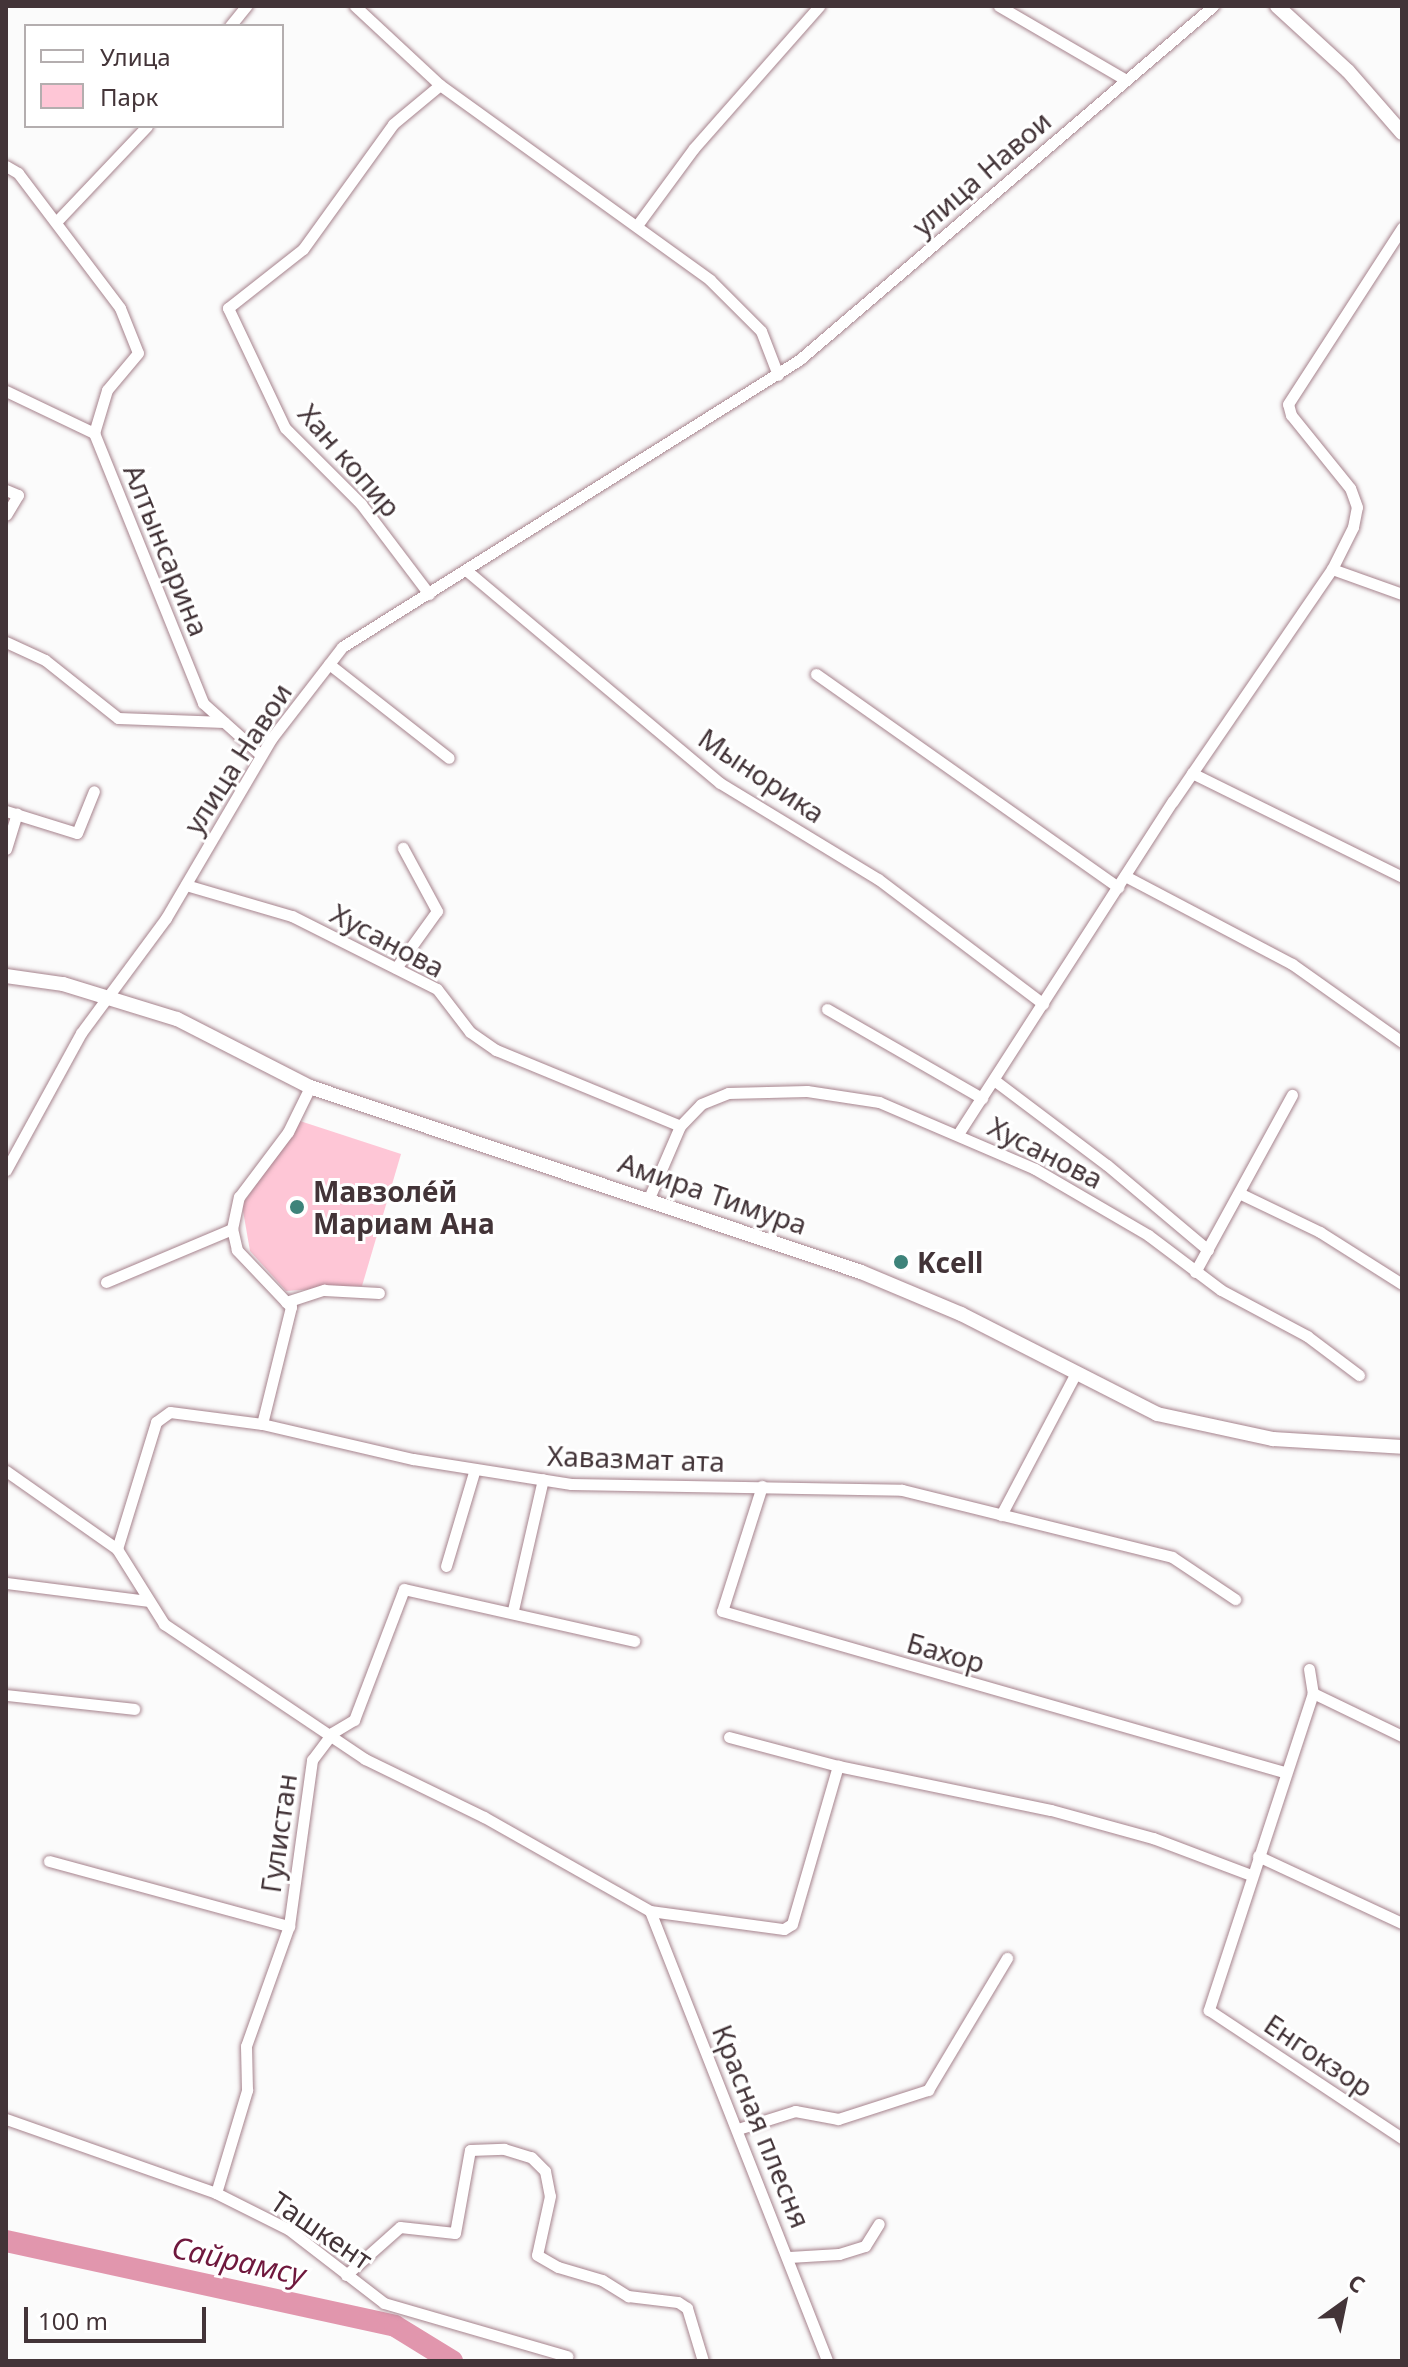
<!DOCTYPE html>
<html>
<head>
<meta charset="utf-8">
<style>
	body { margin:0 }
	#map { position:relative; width:1408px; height:2367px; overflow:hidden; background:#fbfbfb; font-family:"Noto Sans",sans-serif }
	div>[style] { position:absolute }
	.green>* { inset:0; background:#fec6d6 }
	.river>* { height:22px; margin:-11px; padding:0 11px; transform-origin:11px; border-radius:11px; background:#e196ad }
	.roads { filter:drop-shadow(0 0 2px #a6838d) drop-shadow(0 0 2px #a6838d) }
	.minor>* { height:11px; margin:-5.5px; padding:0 5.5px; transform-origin:5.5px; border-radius:5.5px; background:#fff }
	.tertiary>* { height:14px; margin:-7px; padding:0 7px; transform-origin:7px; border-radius:7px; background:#fff }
	.dots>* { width:22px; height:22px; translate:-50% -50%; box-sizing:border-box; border:4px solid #fff; border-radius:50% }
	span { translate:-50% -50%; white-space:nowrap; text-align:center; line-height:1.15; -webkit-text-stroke:6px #fff; paint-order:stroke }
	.street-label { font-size:28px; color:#433438 }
	.poi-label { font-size:28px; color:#433438; font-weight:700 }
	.left { translate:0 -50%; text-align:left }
	.water-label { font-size:30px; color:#6f183d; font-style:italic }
	.frame { position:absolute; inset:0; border:8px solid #433438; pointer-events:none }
	.legend { position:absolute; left:24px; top:24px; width:260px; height:104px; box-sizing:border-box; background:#fff; border:2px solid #b4aeaf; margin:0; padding:10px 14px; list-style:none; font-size:24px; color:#433438 }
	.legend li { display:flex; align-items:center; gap:16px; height:40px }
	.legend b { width:40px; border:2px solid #b4aeaf }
	.north { position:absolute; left:1304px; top:2263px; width:80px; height:80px; -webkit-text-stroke:6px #fff; paint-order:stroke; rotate:33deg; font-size:22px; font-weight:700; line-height:32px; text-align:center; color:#433438 }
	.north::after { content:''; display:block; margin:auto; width:28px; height:36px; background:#433438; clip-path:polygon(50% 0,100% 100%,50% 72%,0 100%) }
	.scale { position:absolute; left:24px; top:2307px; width:182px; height:36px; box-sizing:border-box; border:4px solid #433438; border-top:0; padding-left:10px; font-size:24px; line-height:28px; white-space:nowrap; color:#433438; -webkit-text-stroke:6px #fff; paint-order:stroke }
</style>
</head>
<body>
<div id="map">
	<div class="green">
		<div style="clip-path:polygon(300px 1121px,401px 1154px,362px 1286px,286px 1291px,250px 1251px,242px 1205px)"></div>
	</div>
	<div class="river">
		<div style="left:6px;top:2241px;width:398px;rotate:12.3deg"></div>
		<div style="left:395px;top:2326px;width:67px;rotate:31.6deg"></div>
	</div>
	<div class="roads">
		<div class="minor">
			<div style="left:355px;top:6px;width:116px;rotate:42.9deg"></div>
			<div style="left:440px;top:85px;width:333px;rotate:35.8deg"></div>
			<div style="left:710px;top:280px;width:72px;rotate:45deg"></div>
			<div style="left:761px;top:331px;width:47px;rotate:68.9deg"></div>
			<div style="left:999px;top:6px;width:147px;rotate:30.2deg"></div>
			<div style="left:230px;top:26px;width:26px;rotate:-51deg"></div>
			<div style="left:6px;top:166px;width:14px;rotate:30deg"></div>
			<div style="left:18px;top:173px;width:169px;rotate:52.9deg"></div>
			<div style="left:120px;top:308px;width:48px;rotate:68.2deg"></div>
			<div style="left:138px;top:353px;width:48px;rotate:130deg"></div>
			<div style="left:107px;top:390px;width:45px;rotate:106.8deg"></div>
			<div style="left:56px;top:222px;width:132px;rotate:-46.5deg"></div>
			<div style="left:638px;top:224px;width:94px;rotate:-53.6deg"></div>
			<div style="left:694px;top:148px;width:189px;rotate:-48.6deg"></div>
			<div style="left:6px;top:391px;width:98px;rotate:25.5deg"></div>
			<div style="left:94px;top:433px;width:291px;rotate:68deg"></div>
			<div style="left:203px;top:703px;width:78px;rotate:41.9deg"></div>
			<div style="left:6px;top:490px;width:13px;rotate:23deg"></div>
			<div style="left:18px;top:495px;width:23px;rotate:121deg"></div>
			<div style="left:1332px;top:569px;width:74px;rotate:19.7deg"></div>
			<div style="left:466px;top:570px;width:331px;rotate:40deg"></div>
			<div style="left:720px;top:783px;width:185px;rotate:31.3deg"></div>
			<div style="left:878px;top:879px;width:207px;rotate:37.1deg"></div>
			<div style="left:429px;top:594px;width:113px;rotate:-127.1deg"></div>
			<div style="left:361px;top:504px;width:107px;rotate:-135deg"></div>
			<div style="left:285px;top:428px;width:133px;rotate:-115.4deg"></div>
			<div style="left:228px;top:308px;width:95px;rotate:-38.2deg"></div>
			<div style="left:303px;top:249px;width:154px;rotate:-54.2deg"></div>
			<div style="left:393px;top:124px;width:61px;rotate:-39.7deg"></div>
			<div style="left:6px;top:642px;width:43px;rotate:24.8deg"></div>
			<div style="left:45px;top:660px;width:93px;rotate:38.5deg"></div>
			<div style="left:118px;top:718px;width:106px;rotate:2.2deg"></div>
			<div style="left:329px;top:664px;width:152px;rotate:38.1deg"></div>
			<div style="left:816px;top:674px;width:370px;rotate:35.2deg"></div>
			<div style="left:1192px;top:773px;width:234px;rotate:26.3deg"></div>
			<div style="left:6px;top:811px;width:74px;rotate:17.2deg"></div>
			<div style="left:77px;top:833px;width:45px;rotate:-68deg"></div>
			<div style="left:6px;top:849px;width:37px;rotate:-73deg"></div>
			<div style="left:1125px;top:876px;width:189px;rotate:27.8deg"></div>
			<div style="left:1292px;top:964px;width:135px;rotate:35.3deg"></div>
			<div style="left:186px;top:885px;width:110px;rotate:16.3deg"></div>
			<div style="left:292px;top:916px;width:162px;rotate:26.7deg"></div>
			<div style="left:437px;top:989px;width:54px;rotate:52.5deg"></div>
			<div style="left:470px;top:1032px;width:32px;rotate:35deg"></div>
			<div style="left:496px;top:1050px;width:199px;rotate:22.4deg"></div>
			<div style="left:396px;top:968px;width:70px;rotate:-54.3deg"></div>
			<div style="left:437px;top:911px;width:72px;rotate:-118.4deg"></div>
			<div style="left:827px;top:1009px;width:179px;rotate:29.9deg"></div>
			<div style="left:994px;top:1080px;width:141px;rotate:37deg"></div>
			<div style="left:1107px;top:1165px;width:132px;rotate:40.1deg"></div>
			<div style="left:958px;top:1134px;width:396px;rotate:-57.2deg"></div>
			<div style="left:1173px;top:801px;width:281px;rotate:-55.6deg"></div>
			<div style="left:1332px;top:569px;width:47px;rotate:-63.4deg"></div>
			<div style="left:1353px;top:527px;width:20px;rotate:-79deg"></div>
			<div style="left:1357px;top:507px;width:20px;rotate:-110deg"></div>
			<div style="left:1350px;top:488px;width:94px;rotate:-128.9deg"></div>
			<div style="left:1291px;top:415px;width:11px;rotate:-105deg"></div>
			<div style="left:1288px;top:404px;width:210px;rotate:-57.1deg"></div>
			<div style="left:6px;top:1170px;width:156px;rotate:-61.3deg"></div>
			<div style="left:81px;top:1033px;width:143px;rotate:-53.5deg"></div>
			<div style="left:166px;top:918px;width:208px;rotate:-59.6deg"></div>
			<div style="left:271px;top:739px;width:116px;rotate:-52.3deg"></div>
			<div style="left:342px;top:647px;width:540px;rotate:-32.13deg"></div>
			<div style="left:799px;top:360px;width:545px;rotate:-40.53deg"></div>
			<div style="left:1241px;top:1194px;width:88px;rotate:25.7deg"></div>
			<div style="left:1320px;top:1232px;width:97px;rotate:32.4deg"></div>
			<div style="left:649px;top:1198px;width:78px;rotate:-66.7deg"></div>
			<div style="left:680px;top:1126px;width:30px;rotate:-46deg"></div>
			<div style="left:701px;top:1104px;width:29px;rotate:-22deg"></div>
			<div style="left:728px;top:1093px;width:79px;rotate:-1.5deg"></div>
			<div style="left:807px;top:1091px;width:73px;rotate:8.7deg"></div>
			<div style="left:879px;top:1102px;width:170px;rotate:23.2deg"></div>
			<div style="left:1035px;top:1169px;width:131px;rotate:30.3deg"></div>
			<div style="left:1148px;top:1235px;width:91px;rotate:37deg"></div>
			<div style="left:1221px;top:1290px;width:98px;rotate:28.1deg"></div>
			<div style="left:1307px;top:1336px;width:65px;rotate:36.9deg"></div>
			<div style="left:1195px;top:1272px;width:202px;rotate:-61.3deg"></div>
			<div style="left:106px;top:1282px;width:137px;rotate:-22.8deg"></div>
			<div style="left:286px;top:1302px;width:40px;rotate:-18deg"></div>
			<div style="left:324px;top:1290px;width:55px;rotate:3.1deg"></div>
			<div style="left:262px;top:1424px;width:121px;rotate:-76.1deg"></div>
			<div style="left:291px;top:1307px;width:79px;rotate:-133.5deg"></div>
			<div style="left:237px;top:1250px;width:22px;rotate:-103deg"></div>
			<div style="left:232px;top:1229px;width:33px;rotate:-78deg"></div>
			<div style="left:239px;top:1197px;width:81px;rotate:-53deg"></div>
			<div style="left:288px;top:1132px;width:50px;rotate:-63.9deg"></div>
			<div style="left:6px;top:1471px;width:136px;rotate:35.1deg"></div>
			<div style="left:117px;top:1549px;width:89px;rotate:57.9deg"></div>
			<div style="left:164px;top:1624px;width:242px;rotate:33.9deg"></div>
			<div style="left:365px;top:1759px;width:132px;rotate:26deg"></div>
			<div style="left:484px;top:1817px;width:191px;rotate:29.5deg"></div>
			<div style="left:650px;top:1911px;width:135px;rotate:7.7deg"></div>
			<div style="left:784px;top:1929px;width:9px;rotate:-32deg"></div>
			<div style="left:792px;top:1924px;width:165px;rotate:-73.8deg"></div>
			<div style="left:762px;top:1486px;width:131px;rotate:107.7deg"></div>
			<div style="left:722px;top:1611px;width:585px;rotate:15.99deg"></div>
			<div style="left:1001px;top:1515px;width:161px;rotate:-62.2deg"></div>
			<div style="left:117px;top:1549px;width:133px;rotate:-72.9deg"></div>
			<div style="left:156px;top:1422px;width:17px;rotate:-36deg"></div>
			<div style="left:170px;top:1412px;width:93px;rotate:7.4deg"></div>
			<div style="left:262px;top:1424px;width:155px;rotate:13.1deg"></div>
			<div style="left:413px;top:1459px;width:160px;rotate:9deg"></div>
			<div style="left:571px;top:1484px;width:331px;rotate:1deg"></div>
			<div style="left:902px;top:1490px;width:278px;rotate:13.9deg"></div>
			<div style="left:1172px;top:1557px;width:76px;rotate:33.7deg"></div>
			<div style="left:446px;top:1566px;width:101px;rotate:-73.4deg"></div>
			<div style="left:6px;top:1583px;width:143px;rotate:7.2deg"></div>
			<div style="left:513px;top:1610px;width:134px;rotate:-77.1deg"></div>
			<div style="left:1309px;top:1669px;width:24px;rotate:81deg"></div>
			<div style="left:1313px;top:1693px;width:334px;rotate:108.2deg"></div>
			<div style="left:1209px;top:2010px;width:232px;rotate:33.6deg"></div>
			<div style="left:1313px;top:1693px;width:99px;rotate:25.8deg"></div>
			<div style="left:6px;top:1695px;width:129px;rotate:6.2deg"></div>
			<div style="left:729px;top:1737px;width:113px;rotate:14.9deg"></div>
			<div style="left:838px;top:1766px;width:217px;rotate:11.7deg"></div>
			<div style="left:1051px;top:1810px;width:106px;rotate:15.4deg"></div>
			<div style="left:1153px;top:1838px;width:105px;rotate:20.7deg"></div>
			<div style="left:1258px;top:1856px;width:159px;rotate:25deg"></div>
			<div style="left:49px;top:1861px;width:249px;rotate:15.2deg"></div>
			<div style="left:650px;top:1911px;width:484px;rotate:68.5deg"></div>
			<div style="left:6px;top:2119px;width:223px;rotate:19.4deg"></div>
			<div style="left:216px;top:2193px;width:80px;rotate:26.6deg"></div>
			<div style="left:288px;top:2229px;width:121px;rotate:37.6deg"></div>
			<div style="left:384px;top:2303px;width:191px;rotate:16.2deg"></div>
			<div style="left:738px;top:2129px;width:60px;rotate:-17.5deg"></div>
			<div style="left:795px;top:2111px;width:44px;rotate:10.5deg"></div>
			<div style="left:838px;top:2119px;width:95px;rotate:-17.9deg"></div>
			<div style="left:928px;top:2090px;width:154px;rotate:-59.1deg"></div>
			<div style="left:216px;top:2193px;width:108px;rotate:-73.2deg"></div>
			<div style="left:247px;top:2090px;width:44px;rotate:-91.3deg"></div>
			<div style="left:246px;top:2046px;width:127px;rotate:-70.3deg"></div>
			<div style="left:289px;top:1926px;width:168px;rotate:-82.1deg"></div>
			<div style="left:312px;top:1760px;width:34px;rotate:-53deg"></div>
			<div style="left:332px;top:1733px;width:26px;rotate:-31deg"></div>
			<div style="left:354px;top:1720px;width:140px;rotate:-69.1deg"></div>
			<div style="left:404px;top:1589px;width:236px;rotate:12.7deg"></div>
			<div style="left:789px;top:2257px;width:50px;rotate:-3.4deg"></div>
			<div style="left:839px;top:2254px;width:27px;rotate:-17deg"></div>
			<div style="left:865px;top:2246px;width:26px;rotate:-58deg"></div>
			<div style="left:346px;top:2275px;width:72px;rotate:-41.6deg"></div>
			<div style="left:400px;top:2227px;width:55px;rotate:6.2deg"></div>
			<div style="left:455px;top:2233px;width:84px;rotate:-79.8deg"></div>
			<div style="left:470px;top:2150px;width:34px;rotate:-2deg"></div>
			<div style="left:504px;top:2149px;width:28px;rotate:17deg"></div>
			<div style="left:531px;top:2157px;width:20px;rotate:45deg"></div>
			<div style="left:545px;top:2171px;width:25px;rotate:79deg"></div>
			<div style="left:550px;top:2196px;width:60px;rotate:102.4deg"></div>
			<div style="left:537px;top:2255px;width:24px;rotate:30deg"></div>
			<div style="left:558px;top:2267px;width:46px;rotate:16.5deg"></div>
			<div style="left:602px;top:2280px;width:31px;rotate:32deg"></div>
			<div style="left:628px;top:2296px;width:50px;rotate:6.8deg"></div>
			<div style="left:678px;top:2302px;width:11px;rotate:34deg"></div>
			<div style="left:687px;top:2308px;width:55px;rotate:73.2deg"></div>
		</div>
		<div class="tertiary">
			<div style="left:1277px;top:6px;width:96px;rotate:42.5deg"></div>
			<div style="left:1348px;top:71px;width:82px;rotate:48.9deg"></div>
			<div style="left:6px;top:976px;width:58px;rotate:8deg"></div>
			<div style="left:63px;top:984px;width:119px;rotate:17.1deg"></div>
			<div style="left:177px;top:1019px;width:149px;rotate:27.1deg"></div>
			<div style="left:310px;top:1087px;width:581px;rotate:18.56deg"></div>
			<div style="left:861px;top:1272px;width:108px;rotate:22.8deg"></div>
			<div style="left:961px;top:1314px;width:220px;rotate:27deg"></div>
			<div style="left:1157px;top:1414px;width:119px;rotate:12.2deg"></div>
			<div style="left:1273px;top:1439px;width:129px;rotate:3.5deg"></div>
		</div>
	</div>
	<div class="dots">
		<div style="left:297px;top:1207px;background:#3e837a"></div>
		<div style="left:901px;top:1262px;background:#3e837a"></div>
	</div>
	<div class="street-label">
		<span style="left:981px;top:173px;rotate:-41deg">улица Навои</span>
		<span style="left:350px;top:460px;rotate:49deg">Хан копир</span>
		<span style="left:167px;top:550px;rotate:68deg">Алтынсарина</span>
		<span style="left:237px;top:758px;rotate:-57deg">улица Навои</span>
		<span style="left:762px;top:775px;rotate:34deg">Мынорика</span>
		<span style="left:388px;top:940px;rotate:28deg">Хусанова</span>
		<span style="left:1046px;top:1152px;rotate:27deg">Хусанова</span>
		<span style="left:713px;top:1193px;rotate:19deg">Амира Тимура</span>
		<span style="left:636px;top:1458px;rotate:2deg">Хавазмат ата</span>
		<span style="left:946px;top:1652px;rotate:16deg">Бахор</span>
		<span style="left:278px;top:1833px;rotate:-82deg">Гулистан</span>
		<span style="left:1319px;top:2055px;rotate:34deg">Енгокзор</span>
		<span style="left:762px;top:2126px;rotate:68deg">Красная плесня</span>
		<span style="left:322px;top:2230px;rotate:34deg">Ташкент</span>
	</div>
	<div class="poi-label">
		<span class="left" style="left:313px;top:1207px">Мавзоле́й<br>Мариам Ана</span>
		<span class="left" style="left:917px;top:1262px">Kcell</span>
	</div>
	<div class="water-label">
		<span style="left:239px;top:2261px;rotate:12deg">Сайрамсу</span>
	</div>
	<div class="frame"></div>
	<ul class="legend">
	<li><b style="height:10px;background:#fff"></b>Улица</li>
	<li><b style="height:22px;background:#fec6d6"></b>Парк</li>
	</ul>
	<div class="north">С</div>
	<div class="scale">100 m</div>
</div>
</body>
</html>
